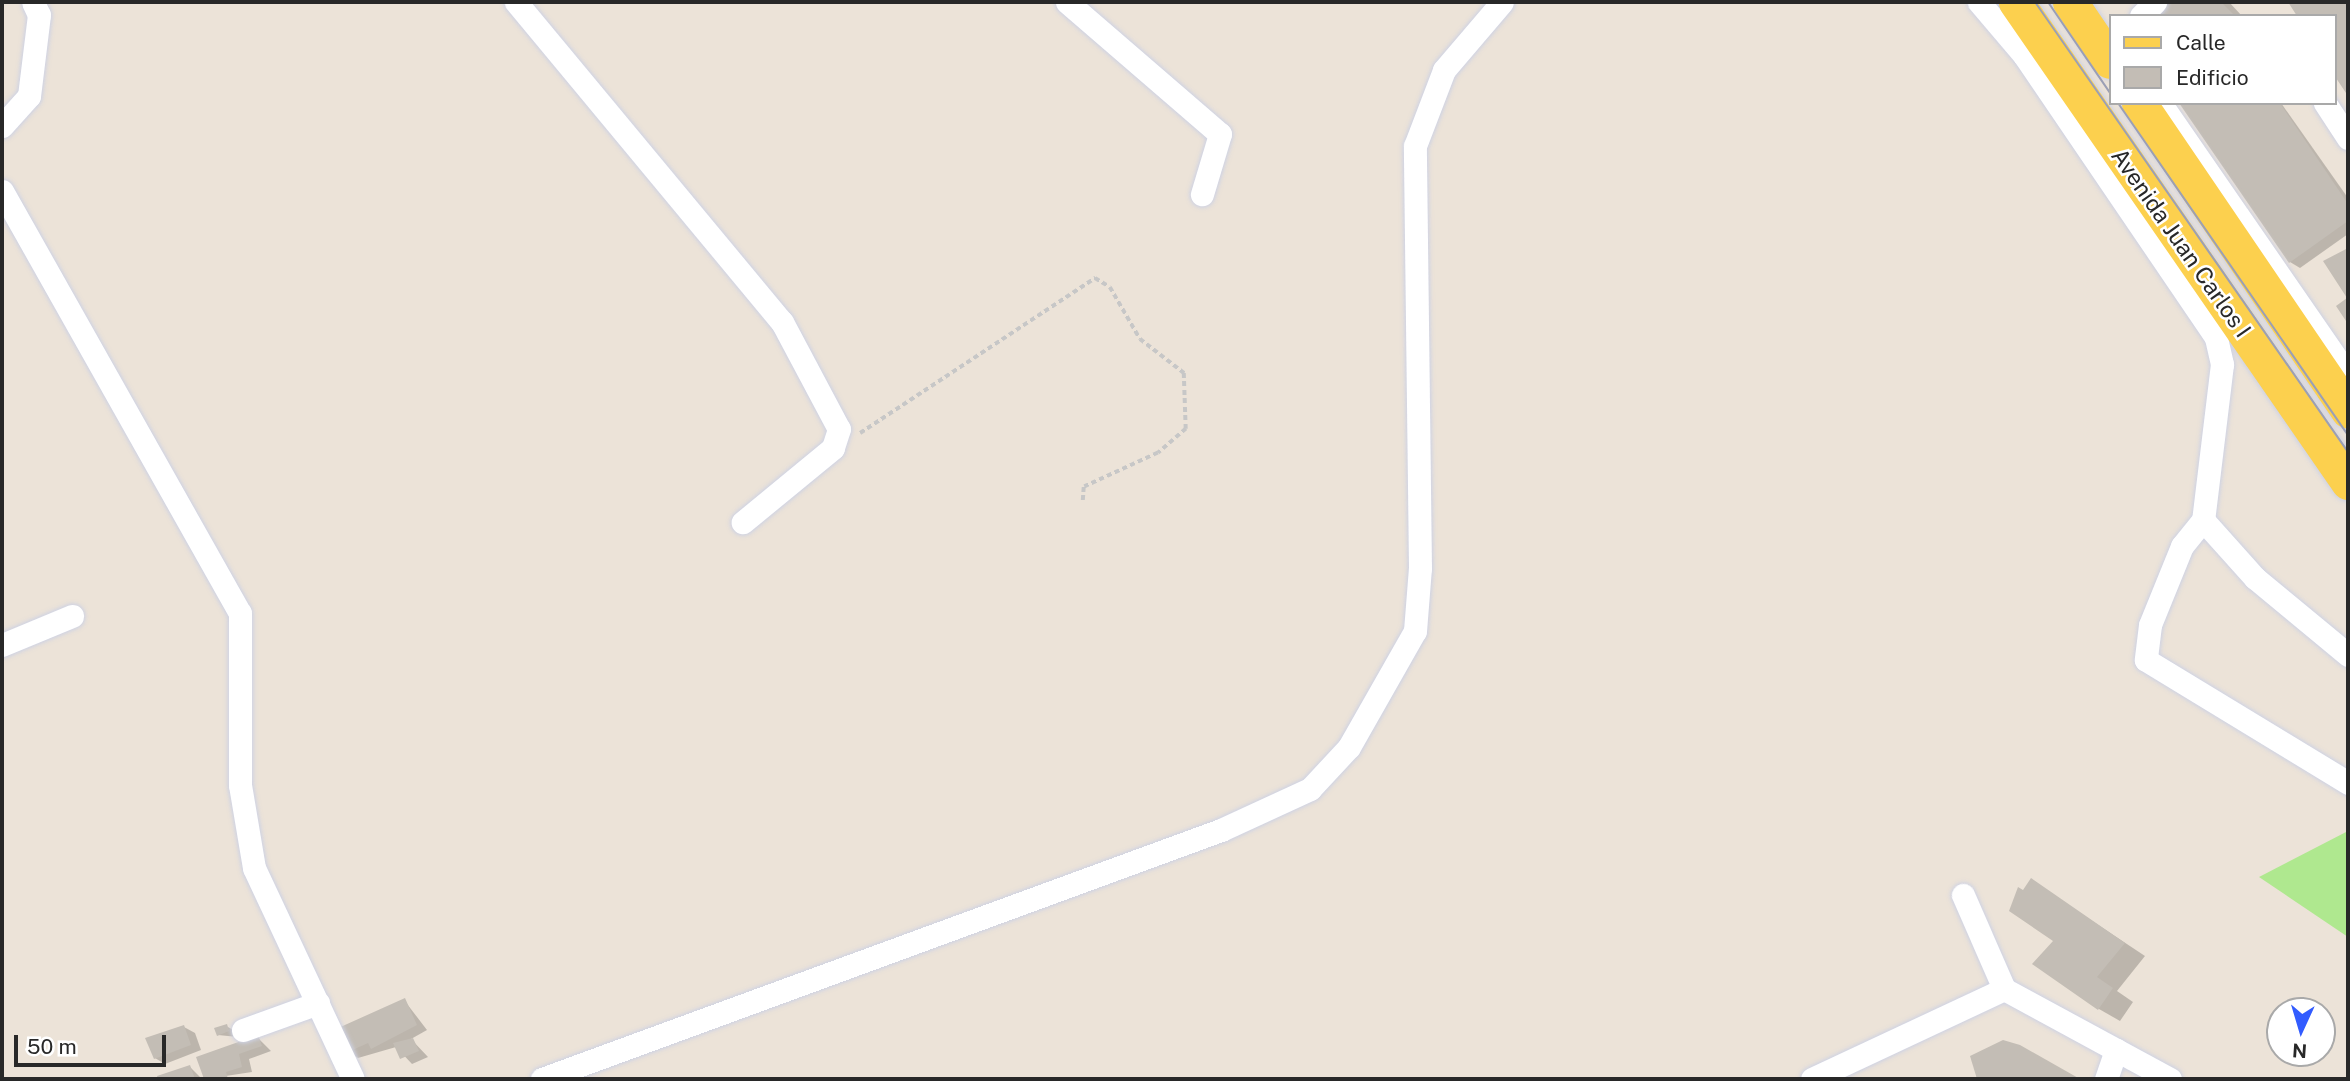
<!DOCTYPE html>
<html>
<head>
<meta charset="utf-8">
<style>
	body { margin:0 }
	#map { position:relative; width:2350px; height:1081px; overflow:hidden; background:#ece3d8; font-family:"Public Sans",sans-serif }
	div>[style] { position:absolute }
	.green>* { inset:0; background:#afe88f }
	.shadow>* { inset:0; background:#0003 }
	.building>* { inset:0; background:#c3bdb5 }
	.path>* { height:3.5px; margin-top:-1.75px; transform-origin:0; background:repeating-linear-gradient(90deg,#c7c7c7 0 5px,transparent 0 8.5px) }
	.roads { filter:drop-shadow(0 0 2px #ced2e3) drop-shadow(0 0 2px #ced2e3) }
	.minor>* { height:23px; margin:-11.5px; padding:0 11.5px; transform-origin:11.5px; border-radius:11.5px; background:#fff }
	.primary>* { height:35px; margin:-17.5px; padding:0 17.5px; transform-origin:17.5px; border-radius:17.5px; background:#fcd04e }
	.tram>* { height:2px; margin:-1px; padding:0 1px; transform-origin:1px; border-radius:1px; background:#9b9fb5 }
	span { translate:-50% -50%; white-space:nowrap; text-align:center; line-height:1.15; -webkit-text-stroke:5px #fff; paint-order:stroke }
	.street-label { font-size:23px; color:#282828 }
	.frame { position:absolute; inset:0; border:4px solid #282828; pointer-events:none }
	.legend { position:absolute; left:2109px; top:14px; width:228px; height:91px; box-sizing:border-box; background:#fff; border:2px solid #a9a9a9; margin:0; padding:9px 12px; list-style:none; font-size:21px; color:#282828 }
	.legend li { display:flex; align-items:center; gap:14px; height:35px }
	.legend b { width:35px; border:2px solid #a9a9a9 }
	.north { position:absolute; left:2266px; top:997px; width:70px; height:70px; box-sizing:border-box; background:#fff; border:2px solid #a9a9a9; border-radius:50%; rotate:184deg; font-size:19px; font-weight:700; line-height:28px; text-align:center; color:#282828 }
	.north::after { content:''; display:block; margin:auto; width:24px; height:32px; background:#325cff; clip-path:polygon(50% 0,100% 100%,50% 72%,0 100%) }
	.scale { position:absolute; left:14px; top:1035px; width:152px; height:32px; box-sizing:border-box; border:4px solid #282828; border-top:0; padding-left:9px; font-size:21px; line-height:24px; white-space:nowrap; color:#282828; -webkit-text-stroke:5px #fff; paint-order:stroke }
</style>
</head>
<body>
<div id="map">
	<div class="green">
		<div style="clip-path:polygon(2348px 831px,2348px 937px,2259px 877px)"></div>
	</div>
	<div class="shadow">
		<div style="clip-path:polygon(2169px 2px,2229px 2px,2242px 16px,2154px 16px)"></div>
		<div style="clip-path:polygon(2290px 2px,2348px 2px,2348px 92px,2334px 72px,2334px 16px,2299px 16px)"></div>
		<div style="clip-path:polygon(2181px 103px,2281px 103px,2348px 198px,2348px 234px,2300px 268px,2290px 262px)"></div>
		<div style="clip-path:polygon(2032px 881px,2145px 956px,2117px 991px,2133px 1002px,2120px 1021px,2099px 1009px,2024px 892px)"></div>
		<div style="clip-path:polygon(404px 1000px,427px 1030px,411px 1039px,428px 1057px,412px 1064px,396px 1047px,358px 1058px,348px 1052px)"></div>
		<div style="clip-path:polygon(226px 1026px,237px 1032px,238px 1037px,218px 1035px)"></div>
		<div style="clip-path:polygon(184px 1027px,195px 1033px,201px 1050px,165px 1064px,155px 1058px)"></div>
		<div style="clip-path:polygon(257px 1037px,271px 1051px,249px 1059px,252px 1072px,206px 1079px,198px 1058px)"></div>
		<div style="clip-path:polygon(190px 1067px,202px 1079px,160px 1079px,159px 1077px)"></div>
	</div>
	<div class="building">
		<div style="clip-path:polygon(2166px 2px,2221px 2px,2235px 16px,2151px 16px)"></div>
		<div style="clip-path:polygon(2288px 2px,2348px 2px,2346px 93px,2334px 75px,2334px 16px,2297px 16px)"></div>
		<div style="clip-path:polygon(2179px 103px,2280px 103px,2348px 204px,2348px 221px,2289px 263px)"></div>
		<div style="clip-path:polygon(2348px 248px,2348px 324px,2336px 306px,2347px 298px,2323px 261px)"></div>
		<div style="clip-path:polygon(2031px 878px,2125px 943px,2097px 977px,2113px 988px,2098px 1010px,2032px 964px,2053px 941px,2009px 911px,2018px 887px,2023px 890px)"></div>
		<div style="clip-path:polygon(405px 998px,417px 1025px,371px 1049px,368px 1043px,346px 1053px,336px 1029px)"></div>
		<div style="clip-path:polygon(227px 1024px,229px 1031px,217px 1036px,214px 1028px)"></div>
		<div style="clip-path:polygon(184px 1025px,191px 1045px,154px 1059px,145px 1038px)"></div>
		<div style="clip-path:polygon(258px 1035px,262px 1046px,239px 1054px,242px 1067px,226px 1072px,228px 1079px,204px 1079px,196px 1057px)"></div>
		<div style="clip-path:polygon(413px 1038px,419px 1051px,400px 1059px,393px 1043px)"></div>
		<div style="clip-path:polygon(2003px 1040px,2020px 1045px,2080px 1079px,1977px 1079px,1970px 1056px)"></div>
		<div style="clip-path:polygon(190px 1065px,195px 1079px,158px 1079px,157px 1076px)"></div>
	</div>
	<div class="path">
		<div style="left:860px;top:433px;width:282px;rotate:-33.4deg"></div>
		<div style="left:1095px;top:278px;width:17px;rotate:31deg"></div>
		<div style="left:1110px;top:287px;width:60px;rotate:60deg"></div>
		<div style="left:1140px;top:339px;width:56px;rotate:37.7deg"></div>
		<div style="left:1184px;top:373px;width:56px;rotate:88deg"></div>
		<div style="left:1186px;top:429px;width:37px;rotate:139deg"></div>
		<div style="left:1158px;top:453px;width:81px;rotate:155.3deg"></div>
		<div style="left:1084px;top:487px;width:15px;rotate:94deg"></div>
	</div>
	<div class="roads">
		<div class="minor">
			<div style="left:516px;top:2px;width:416px;rotate:50.3deg"></div>
			<div style="left:782px;top:322px;width:121px;rotate:62deg"></div>
			<div style="left:839px;top:429px;width:20px;rotate:108deg"></div>
			<div style="left:833px;top:448px;width:117px;rotate:140.6deg"></div>
			<div style="left:1067px;top:2px;width:202px;rotate:40.8deg"></div>
			<div style="left:1220px;top:134px;width:63px;rotate:106.7deg"></div>
			<div style="left:1979px;top:2px;width:70px;rotate:49.7deg"></div>
			<div style="left:2024px;top:55px;width:342px;rotate:55.8deg"></div>
			<div style="left:2216px;top:338px;width:27px;rotate:77deg"></div>
			<div style="left:2222px;top:364px;width:157px;rotate:96.9deg"></div>
			<div style="left:2203px;top:520px;width:33px;rotate:129deg"></div>
			<div style="left:2182px;top:546px;width:85px;rotate:112.1deg"></div>
			<div style="left:2150px;top:625px;width:35px;rotate:97deg"></div>
			<div style="left:2146px;top:660px;width:237px;rotate:31.3deg"></div>
			<div style="left:2141px;top:16px;width:20px;rotate:-45deg"></div>
			<div style="left:2325px;top:103px;width:42px;rotate:56.7deg"></div>
			<div style="left:2161px;top:104px;width:329px;rotate:55.4deg"></div>
			<div style="left:2px;top:126px;width:40px;rotate:-48deg"></div>
			<div style="left:29px;top:96px;width:82px;rotate:-83deg"></div>
			<div style="left:39px;top:15px;width:14px;rotate:-115deg"></div>
			<div style="left:2px;top:191px;width:484px;rotate:60.6deg"></div>
			<div style="left:240px;top:613px;width:172px;rotate:90deg"></div>
			<div style="left:240px;top:785px;width:84px;rotate:80.4deg"></div>
			<div style="left:254px;top:868px;width:233px;rotate:64.9deg"></div>
			<div style="left:2203px;top:520px;width:78px;rotate:48.1deg"></div>
			<div style="left:2255px;top:578px;width:121px;rotate:39.6deg"></div>
			<div style="left:2px;top:645px;width:76px;rotate:-22.5deg"></div>
			<div style="left:1963px;top:895px;width:103px;rotate:66.4deg"></div>
			<div style="left:2004px;top:989px;width:189px;rotate:28.5deg"></div>
			<div style="left:243px;top:1030px;width:80px;rotate:-19.8deg"></div>
			<div style="left:542px;top:1079px;width:723px;rotate:-20.14deg"></div>
			<div style="left:1221px;top:830px;width:98px;rotate:-24.7deg"></div>
			<div style="left:1310px;top:789px;width:57px;rotate:-47.1deg"></div>
			<div style="left:1349px;top:747px;width:133px;rotate:-60.4deg"></div>
			<div style="left:1415px;top:631px;width:63px;rotate:-85.5deg"></div>
			<div style="left:1420px;top:568px;width:422px;rotate:-90.7deg"></div>
			<div style="left:1415px;top:146px;width:81px;rotate:-69.1deg"></div>
			<div style="left:1444px;top:70px;width:89px;rotate:-49.5deg"></div>
			<div style="left:1812px;top:1079px;width:212px;rotate:-25.1deg"></div>
			<div style="left:2106px;top:1079px;width:31px;rotate:-71deg"></div>
		</div>
		<div class="primary">
			<div style="left:2016px;top:2px;width:584px;rotate:55.33deg"></div>
			<div style="left:2070px;top:2px;width:71px;rotate:55.9deg"></div>
			<div style="left:2139px;top:103px;width:372px;rotate:55.8deg"></div>
		</div>
	</div>
	<div class="tram">
		<div style="left:2035px;top:2px;width:548px;rotate:55.18deg"></div>
		<div style="left:2048px;top:2px;width:110px;rotate:55.7deg"></div>
		<div style="left:2118px;top:103px;width:404px;rotate:55.3deg"></div>
	</div>
	<div class="street-label">
		<span style="left:2181px;top:243px;rotate:55deg">Avenida Juan Carlos I</span>
	</div>
	<div class="frame"></div>
	<ul class="legend">
	<li><b style="height:9px;background:#fcd04e"></b>Calle</li>
	<li><b style="height:19px;background:#c3bdb5"></b>Edificio</li>
	</ul>
	<div class="north">N</div>
	<div class="scale">50 m</div>
</div>
</body>
</html>
